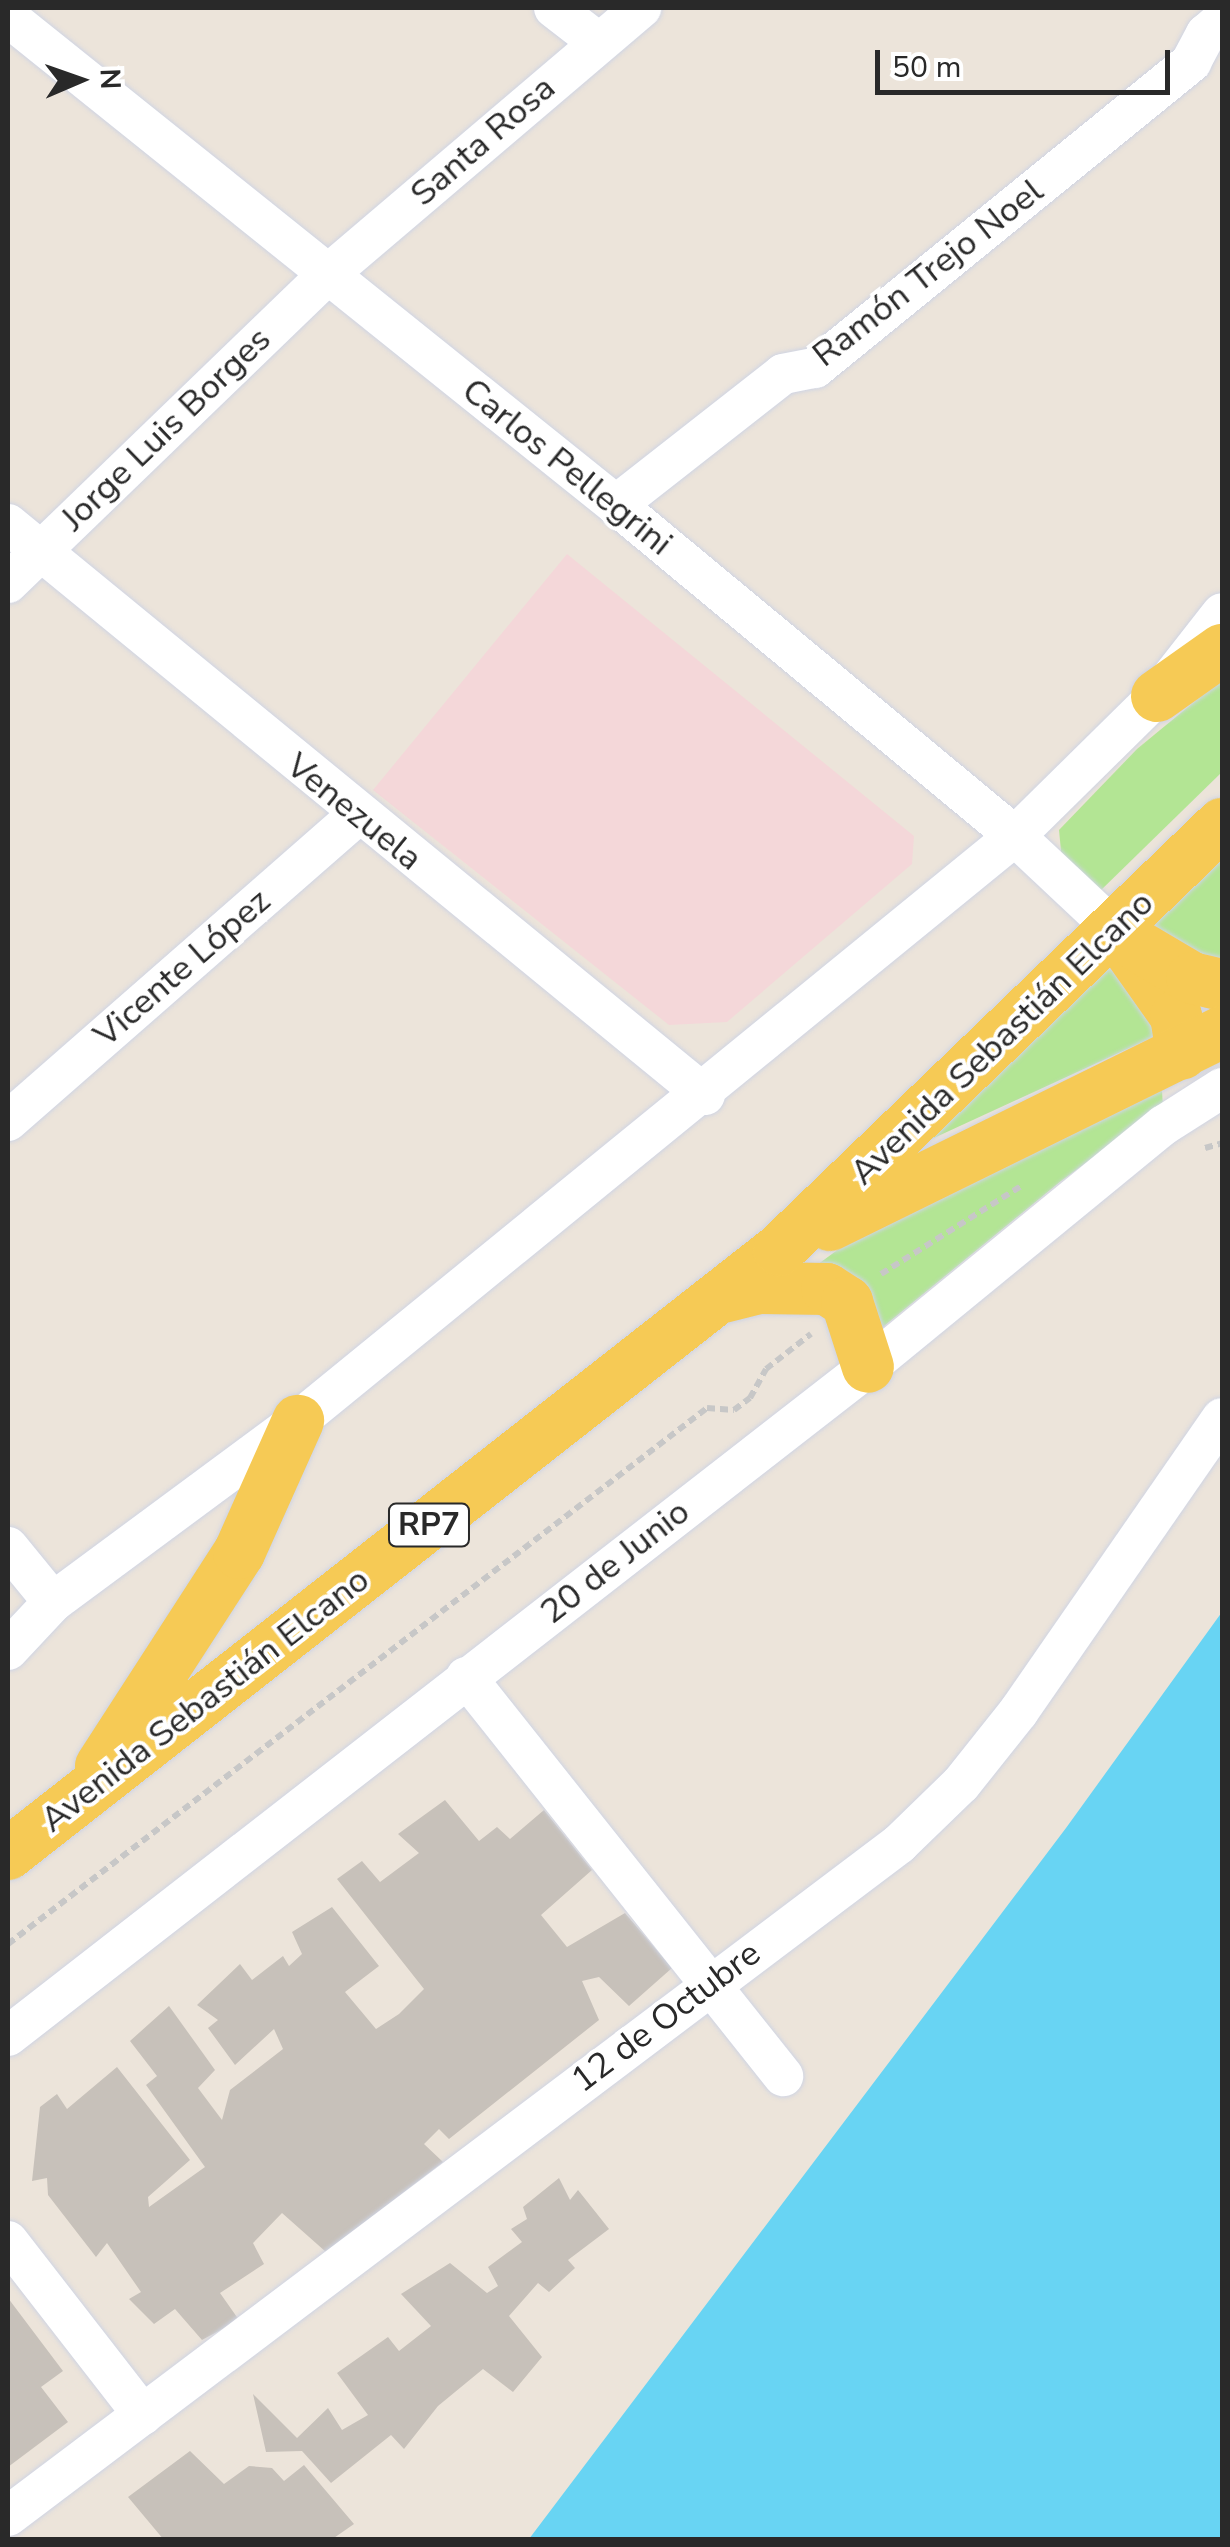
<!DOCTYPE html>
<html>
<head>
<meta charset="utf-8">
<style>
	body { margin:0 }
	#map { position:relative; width:1230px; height:2547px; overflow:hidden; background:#ece4da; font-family:"Nunito Sans",sans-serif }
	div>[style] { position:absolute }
	.medical>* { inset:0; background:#f4d7d9 }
	.green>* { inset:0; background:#b3e594 }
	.water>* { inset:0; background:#68d4f3 }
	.building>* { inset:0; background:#c7c1ba }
	.path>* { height:6px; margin-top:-3px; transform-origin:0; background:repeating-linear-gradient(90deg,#c7c7c7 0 8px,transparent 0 13px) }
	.roads { filter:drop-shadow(0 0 2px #cfd4e3) drop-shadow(0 0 2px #cfd4e3) }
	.minor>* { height:40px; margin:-20px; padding:0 20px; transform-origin:20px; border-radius:20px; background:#fff }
	.major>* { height:52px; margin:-26px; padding:0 26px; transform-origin:26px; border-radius:26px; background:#f6ca55 }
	span { translate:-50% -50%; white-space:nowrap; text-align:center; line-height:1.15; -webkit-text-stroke:8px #fff; paint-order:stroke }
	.shield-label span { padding:2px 8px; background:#fff; border:2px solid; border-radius:8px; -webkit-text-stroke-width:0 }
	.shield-label { font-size:32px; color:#292929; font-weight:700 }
	.street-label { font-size:35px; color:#292929 }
	.frame { position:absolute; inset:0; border:10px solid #292929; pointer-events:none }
	.north { position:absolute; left:30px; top:30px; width:100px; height:100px; -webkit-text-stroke:8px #fff; paint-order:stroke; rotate:88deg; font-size:28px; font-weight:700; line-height:40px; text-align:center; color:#292929 }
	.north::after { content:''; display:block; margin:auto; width:35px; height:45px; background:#292929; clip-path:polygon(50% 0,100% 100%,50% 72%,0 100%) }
	.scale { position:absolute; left:875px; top:50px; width:295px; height:45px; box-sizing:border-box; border:5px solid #292929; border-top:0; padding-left:12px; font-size:30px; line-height:35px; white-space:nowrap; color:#292929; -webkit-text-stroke:8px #fff; paint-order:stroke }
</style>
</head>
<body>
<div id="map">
	<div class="medical">
		<div style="clip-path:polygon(567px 554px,914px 836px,912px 864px,727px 1022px,669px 1025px,373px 790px)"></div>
	</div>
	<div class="green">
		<div style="clip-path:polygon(1222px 679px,1222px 772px,1098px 893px,1062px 861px,1059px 830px,1137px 749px)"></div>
		<div style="clip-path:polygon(1222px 844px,1222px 964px,1138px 928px)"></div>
		<div style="clip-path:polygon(1117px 951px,1160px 1034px,886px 1160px)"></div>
		<div style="clip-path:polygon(1153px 1087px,1162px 1091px,1163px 1107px,1061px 1181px,878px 1331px,817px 1265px,874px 1223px)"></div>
	</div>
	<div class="water">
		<div style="clip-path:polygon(1222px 1612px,1222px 2539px,529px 2539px,1066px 1828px)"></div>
	</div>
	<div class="building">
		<div style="clip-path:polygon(445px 1800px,479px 1841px,497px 1827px,510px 1839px,544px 1810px,592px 1870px,541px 1915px,567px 1947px,625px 1913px,672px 1968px,629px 2006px,599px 1977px,582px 1981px,599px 2020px,449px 2139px,439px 2129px,424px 2144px,443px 2162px,326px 2252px,282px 2213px,253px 2243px,264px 2264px,220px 2293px,239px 2320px,202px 2340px,175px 2309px,154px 2324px,129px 2299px,141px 2292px,107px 2243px,96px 2257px,48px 2195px,47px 2178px,32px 2181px,40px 2107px,57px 2094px,67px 2109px,117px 2067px,190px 2160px,148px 2197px,149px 2207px,205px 2167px,146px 2085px,157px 2076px,130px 2041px,169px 2006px,215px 2070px,198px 2088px,222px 2120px,230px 2090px,283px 2049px,274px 2029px,235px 2065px,208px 2028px,218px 2020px,197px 2005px,240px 1964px,252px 1980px,283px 1956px,289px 1966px,302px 1954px,292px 1932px,332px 1907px,379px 1966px,345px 1992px,376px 2029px,399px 2014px,424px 1989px,337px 1879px,362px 1861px,380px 1882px,419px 1853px,398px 1834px)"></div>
		<div style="clip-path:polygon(559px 2178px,570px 2200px,578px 2190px,609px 2229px,568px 2260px,575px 2268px,549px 2292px,538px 2283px,509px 2316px,542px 2357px,513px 2392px,483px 2369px,438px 2406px,404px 2449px,391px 2435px,331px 2483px,302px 2451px,266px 2452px,253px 2394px,297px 2438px,328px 2408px,342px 2430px,368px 2415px,337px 2373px,388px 2337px,399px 2351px,431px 2326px,401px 2294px,450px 2263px,487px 2293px,498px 2286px,488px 2267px,522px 2242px,511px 2229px,527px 2219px,523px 2207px)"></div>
		<div style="clip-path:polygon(8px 2298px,63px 2371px,41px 2387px,68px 2422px,8px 2467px)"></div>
		<div style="clip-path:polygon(190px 2451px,224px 2484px,249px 2466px,272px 2468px,284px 2481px,304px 2465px,354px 2524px,331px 2540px,164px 2540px,128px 2497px)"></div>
	</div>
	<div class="path">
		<div style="left:1205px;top:1148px;width:18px;rotate:-16deg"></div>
		<div style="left:881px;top:1274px;width:168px;rotate:-32.1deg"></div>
		<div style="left:8px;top:1944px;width:881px;rotate:-37.48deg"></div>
		<div style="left:707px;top:1408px;width:27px;rotate:4deg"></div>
		<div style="left:734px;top:1410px;width:20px;rotate:-37deg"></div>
		<div style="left:750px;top:1398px;width:33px;rotate:-61deg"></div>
		<div style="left:766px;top:1369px;width:57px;rotate:-37.9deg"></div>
	</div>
	<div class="roads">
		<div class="minor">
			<div style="left:554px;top:8px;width:56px;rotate:37.7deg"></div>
			<div style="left:8px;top:17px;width:780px;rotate:38.75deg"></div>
			<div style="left:616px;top:505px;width:518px;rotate:39.68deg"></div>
			<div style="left:1015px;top:836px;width:139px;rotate:43.2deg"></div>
			<div style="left:616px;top:505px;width:212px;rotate:-38.1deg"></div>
			<div style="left:783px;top:374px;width:33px;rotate:-11deg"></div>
			<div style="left:815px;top:368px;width:485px;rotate:-39.1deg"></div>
			<div style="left:1191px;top:62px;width:32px;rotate:-62deg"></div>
			<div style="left:1206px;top:34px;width:21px;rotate:-41deg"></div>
			<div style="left:8px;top:524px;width:901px;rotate:39.33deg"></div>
			<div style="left:8px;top:583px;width:442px;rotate:-44deg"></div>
			<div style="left:326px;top:276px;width:414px;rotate:-40.4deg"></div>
			<div style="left:8px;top:1121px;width:464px;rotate:-41.2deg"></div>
			<div style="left:8px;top:1547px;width:71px;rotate:50.7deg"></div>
			<div style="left:8px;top:1650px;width:66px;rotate:-46.8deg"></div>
			<div style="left:53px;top:1602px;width:305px;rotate:-36.5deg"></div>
			<div style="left:298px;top:1421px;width:925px;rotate:-39.21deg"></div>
			<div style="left:1015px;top:836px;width:199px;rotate:-44.6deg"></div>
			<div style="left:1157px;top:696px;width:105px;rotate:-51.9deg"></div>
			<div style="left:466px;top:1677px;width:510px;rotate:51.53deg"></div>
			<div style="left:8px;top:2036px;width:1090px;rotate:-37.88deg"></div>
			<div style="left:868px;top:1367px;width:382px;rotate:-39.3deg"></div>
			<div style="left:1164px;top:1125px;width:69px;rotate:-32.5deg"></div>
			<div style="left:8px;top:2241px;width:220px;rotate:52.2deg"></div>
			<div style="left:8px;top:2516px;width:1116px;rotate:-37.02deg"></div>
			<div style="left:899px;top:1844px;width:86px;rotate:-44.1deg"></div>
			<div style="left:961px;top:1784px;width:93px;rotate:-51.5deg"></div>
			<div style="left:1019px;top:1711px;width:356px;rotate:-55.3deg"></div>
		</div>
		<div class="major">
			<div style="left:1157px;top:696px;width:80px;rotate:-35.3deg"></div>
			<div style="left:1116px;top:931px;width:104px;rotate:54.8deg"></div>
			<div style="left:1176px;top:1016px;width:38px;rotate:81deg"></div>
			<div style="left:1138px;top:946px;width:63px;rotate:30.7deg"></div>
			<div style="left:1192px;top:978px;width:31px;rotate:13deg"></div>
			<div style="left:830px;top:1225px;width:437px;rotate:-26.2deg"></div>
			<div style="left:723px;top:1297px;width:38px;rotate:-14deg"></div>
			<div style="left:760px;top:1288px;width:67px;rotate:0.9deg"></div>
			<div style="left:827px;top:1289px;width:24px;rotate:33deg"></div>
			<div style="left:847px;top:1302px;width:68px;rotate:72.1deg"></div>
			<div style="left:101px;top:1766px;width:254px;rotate:-57.1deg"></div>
			<div style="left:239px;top:1553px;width:145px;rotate:-65.9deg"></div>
			<div style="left:8px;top:1854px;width:979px;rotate:-38.08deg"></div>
			<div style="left:779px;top:1250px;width:615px;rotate:-43.88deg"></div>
		</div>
	</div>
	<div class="shield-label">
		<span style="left:429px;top:1525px">RP7</span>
	</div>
	<div class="street-label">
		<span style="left:483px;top:141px;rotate:-41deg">Santa Rosa</span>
		<span style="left:928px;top:273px;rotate:-38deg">Ramón Trejo Noel</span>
		<span style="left:166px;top:429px;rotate:-44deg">Jorge Luis Borges</span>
		<span style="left:567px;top:467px;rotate:39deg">Carlos Pellegrini</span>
		<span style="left:354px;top:812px;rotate:39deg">Venezuela</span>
		<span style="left:182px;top:968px;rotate:-41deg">Vicente López</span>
		<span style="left:1002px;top:1038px;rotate:-44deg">Avenida Sebastián Elcano</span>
		<span style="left:615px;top:1562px;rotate:-38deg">20 de Junio</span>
		<span style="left:205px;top:1700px;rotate:-38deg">Avenida Sebastián Elcano</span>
		<span style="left:666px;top:2017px;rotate:-37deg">12 de Octubre</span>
	</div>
	<div class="frame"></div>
	<div class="north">N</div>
	<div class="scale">50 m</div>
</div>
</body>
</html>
